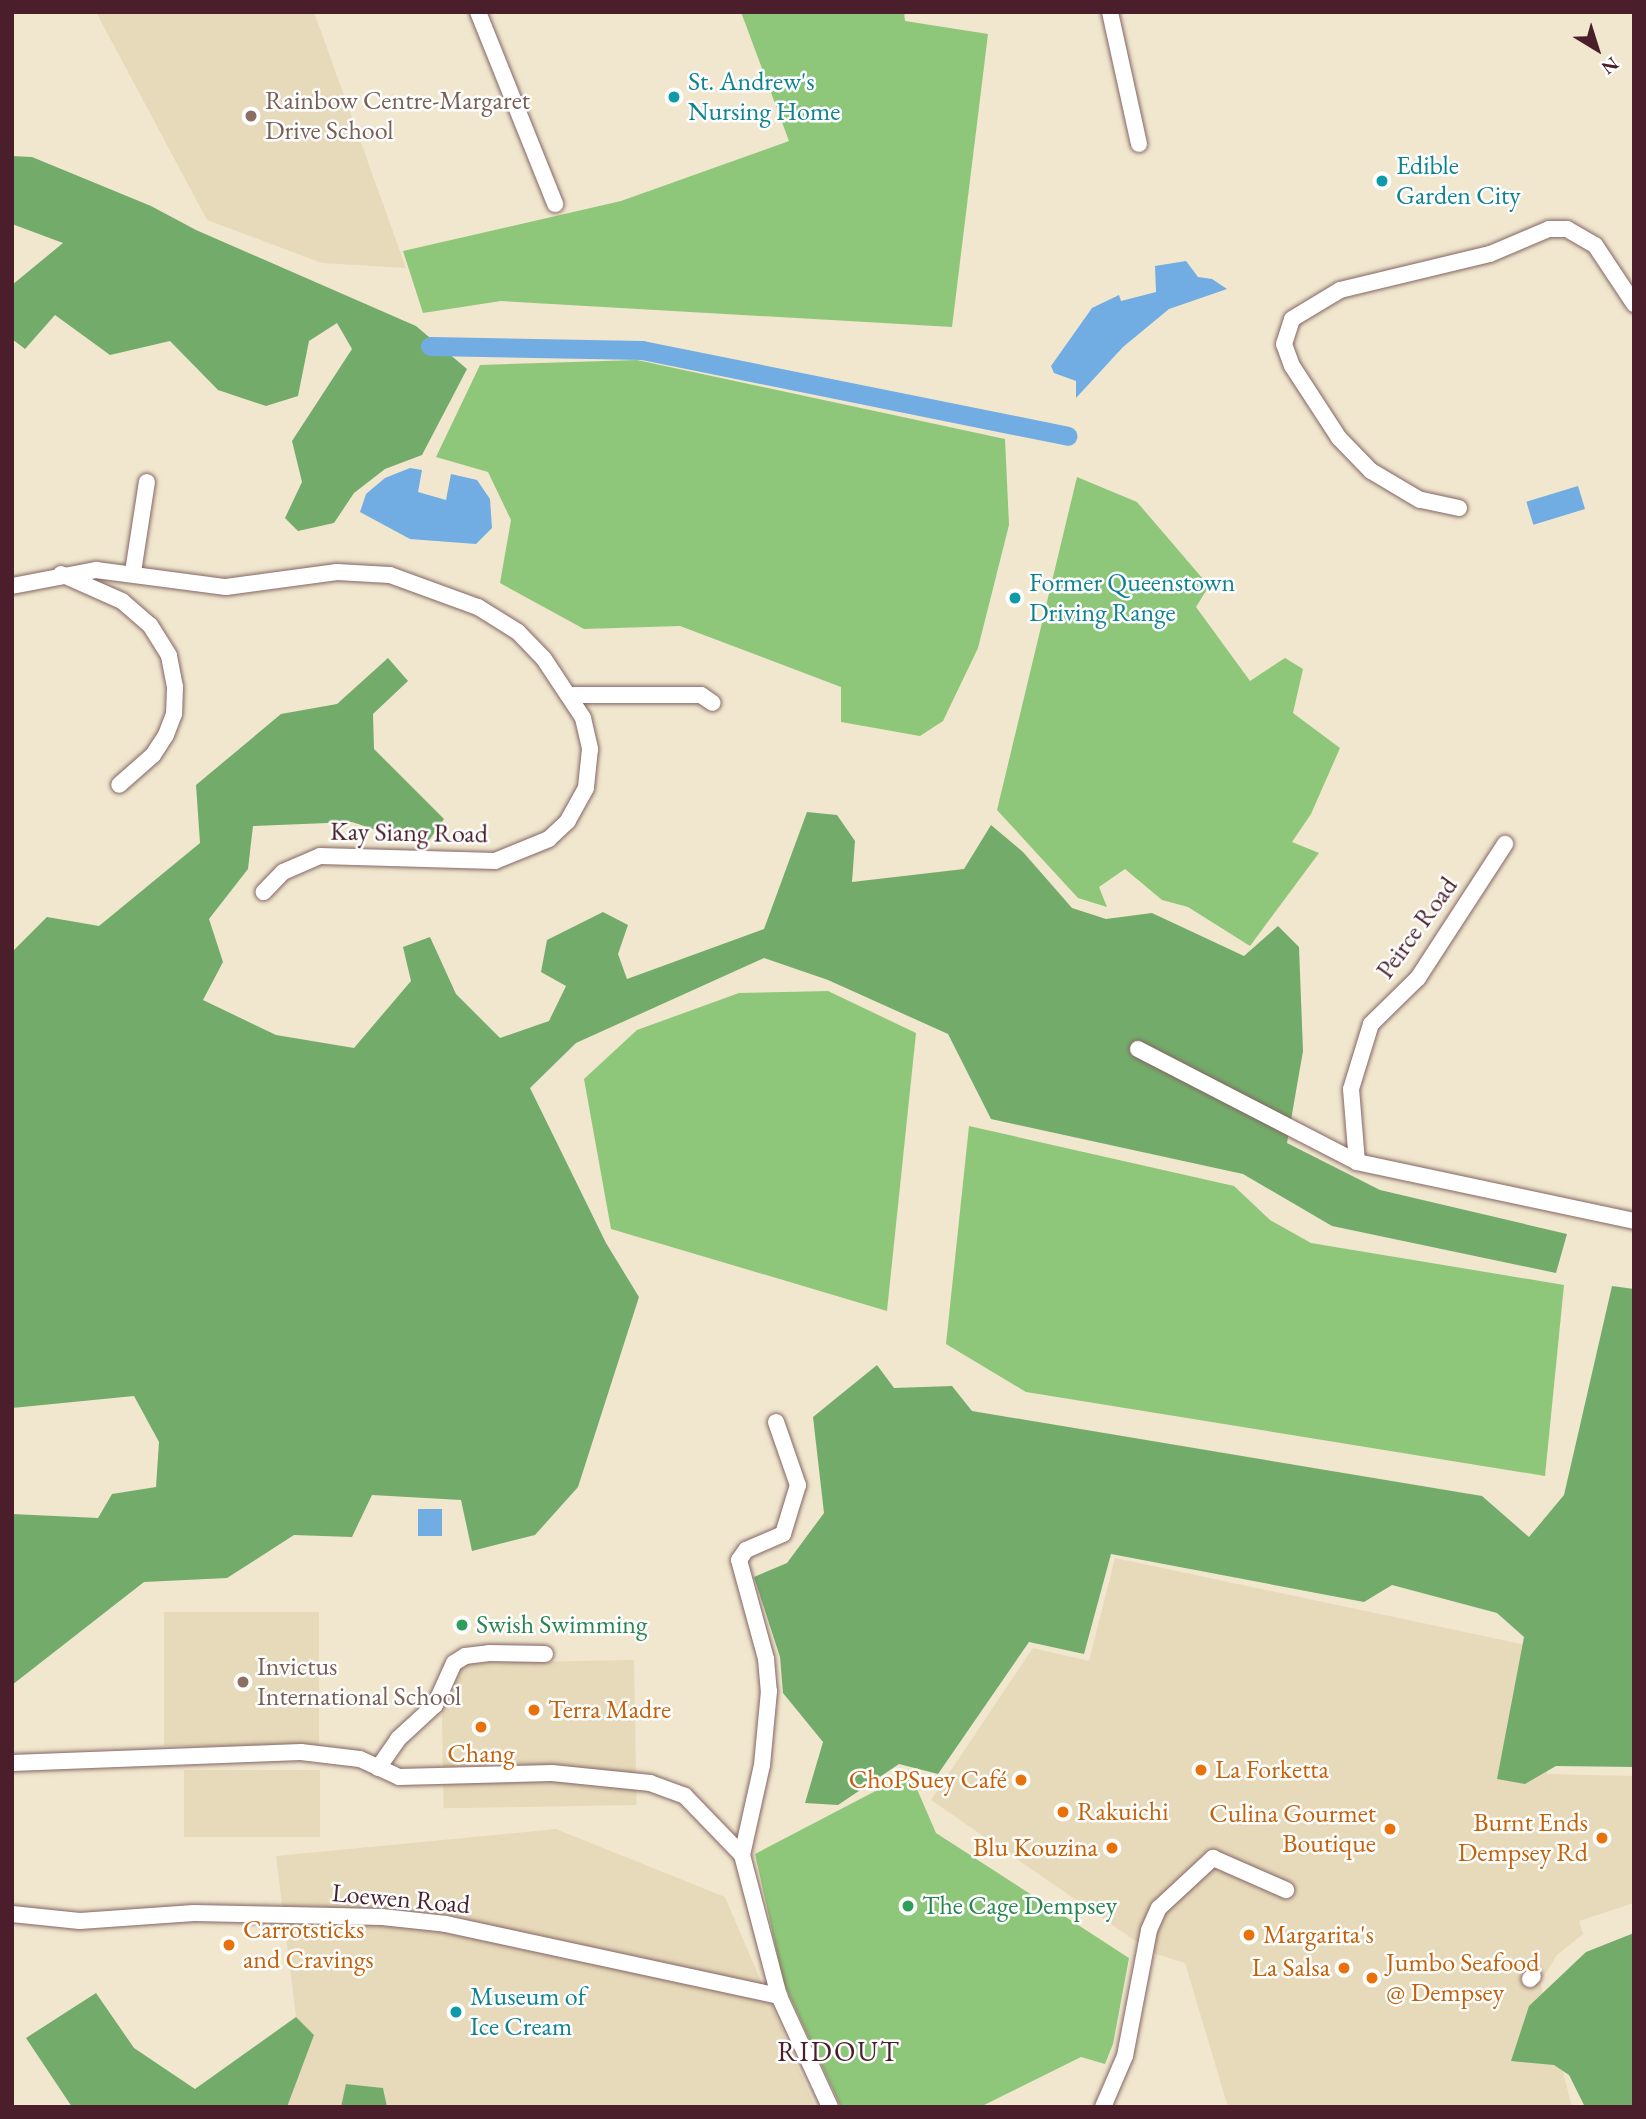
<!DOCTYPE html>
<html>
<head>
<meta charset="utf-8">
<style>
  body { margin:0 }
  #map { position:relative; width:1646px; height:2119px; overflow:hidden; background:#f0e7ce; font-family:"EB Garamond",serif }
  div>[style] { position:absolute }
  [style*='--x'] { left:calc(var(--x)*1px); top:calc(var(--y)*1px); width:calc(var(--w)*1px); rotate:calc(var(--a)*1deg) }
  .built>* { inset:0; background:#e7daba; transform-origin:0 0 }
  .green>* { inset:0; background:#8fc77a }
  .forest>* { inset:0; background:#73ac6a }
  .water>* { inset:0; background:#71ace2; transform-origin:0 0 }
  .canal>* { height:19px; margin:-9.5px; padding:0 9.5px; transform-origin:9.5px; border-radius:9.5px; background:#71ace2 }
  .roads { filter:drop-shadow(0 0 2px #846564) drop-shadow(0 0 2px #846564) }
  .minor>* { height:16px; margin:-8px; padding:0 8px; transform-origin:8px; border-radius:8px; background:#fff }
  .dots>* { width:19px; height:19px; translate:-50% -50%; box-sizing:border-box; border:4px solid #fff; border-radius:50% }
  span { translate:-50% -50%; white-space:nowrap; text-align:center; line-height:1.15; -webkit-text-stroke:5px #fff; paint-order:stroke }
  .culture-label { font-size:26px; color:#0d838f }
  .left { translate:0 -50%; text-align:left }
  .education-label { font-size:26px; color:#785e54 }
  .street-label { font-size:26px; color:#4a1f2b }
  .leisure-label { font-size:26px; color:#27864d }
  .food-label { font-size:26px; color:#c56008 }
  .right { translate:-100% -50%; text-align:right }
  .neighbourhood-label { font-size:28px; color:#4a1f2b; letter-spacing:2px }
  .frame { position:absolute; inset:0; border:14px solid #4a1f2b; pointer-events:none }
  .north { position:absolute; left:1562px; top:14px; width:70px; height:70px; -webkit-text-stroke:5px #fff; paint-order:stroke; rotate:142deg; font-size:19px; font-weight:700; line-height:28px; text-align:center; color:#4a1f2b }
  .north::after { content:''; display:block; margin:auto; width:24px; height:32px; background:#4a1f2b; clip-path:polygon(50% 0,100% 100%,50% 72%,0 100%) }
</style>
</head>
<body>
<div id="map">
  <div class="built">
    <i style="clip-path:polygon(96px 12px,314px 12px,406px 268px,322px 263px,207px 220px)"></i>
    <i style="clip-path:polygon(1115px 1558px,1549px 1650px,1547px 1774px,1634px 1776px,1634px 1903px,1579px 1921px,1583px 1934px,1557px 1955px,1540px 1982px,1572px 2107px,1228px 2107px,1185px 1963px,1153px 1953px,931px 1800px,1033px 1648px,1089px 1661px)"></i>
    <i style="left:319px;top:1612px;width:134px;height:155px;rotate:90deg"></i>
    <i style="left:634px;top:1660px;width:145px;height:193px;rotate:89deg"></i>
    <i style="left:184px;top:1770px;width:136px;height:67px"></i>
    <i style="clip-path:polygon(556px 1829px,725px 1897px,815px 2107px,387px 2107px,383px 2088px,347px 2084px,341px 2107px,287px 2107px,314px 2035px,296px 2017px,276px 1856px)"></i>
  </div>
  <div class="green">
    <i style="clip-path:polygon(741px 12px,904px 12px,905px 21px,988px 34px,952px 327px,501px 301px,423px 313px,403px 251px,621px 201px,789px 141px)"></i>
    <i style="clip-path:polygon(637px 360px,1005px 439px,1009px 525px,978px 648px,943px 721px,920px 736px,841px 722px,841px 687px,680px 626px,584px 629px,500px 583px,511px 520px,488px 472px,436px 457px,480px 365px)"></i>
    <i style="clip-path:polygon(1077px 477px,1137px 502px,1209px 586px,1196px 607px,1250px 681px,1285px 658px,1303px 669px,1293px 713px,1340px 748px,1311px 814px,1292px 842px,1319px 853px,1250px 946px,1188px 907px,1162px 900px,1125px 869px,1099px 887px,1107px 907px,1078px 898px,997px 810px)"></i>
    <i style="clip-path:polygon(828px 991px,916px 1033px,887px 1311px,611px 1229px,584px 1079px,637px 1030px,739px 993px)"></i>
    <i style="clip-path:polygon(969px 1126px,1234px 1186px,1270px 1220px,1311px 1243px,1564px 1285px,1545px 1476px,1026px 1392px,946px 1344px)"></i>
    <i style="clip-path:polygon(910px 1773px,936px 1833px,1129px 1958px,1113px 2044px,1105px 2064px,1081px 2057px,980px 2107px,841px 2107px,784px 1984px,755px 1854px)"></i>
  </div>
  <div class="forest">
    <i style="clip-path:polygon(12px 156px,32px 157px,151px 206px,196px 230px,416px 326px,467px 369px,422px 455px,385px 469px,354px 493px,334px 523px,298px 531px,285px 518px,302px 482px,292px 441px,352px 349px,337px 323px,309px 341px,298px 396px,266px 406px,218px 390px,170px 341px,110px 355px,55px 315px,25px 349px,12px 339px,12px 285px,63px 243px,12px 224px)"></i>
    <i style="clip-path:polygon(388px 658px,408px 681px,373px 714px,374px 749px,444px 819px,425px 846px,352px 822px,253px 826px,248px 869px,209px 919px,223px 962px,203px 1000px,276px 1035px,354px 1048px,411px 981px,403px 947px,430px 937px,456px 994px,500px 1038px,549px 1021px,566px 986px,541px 972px,547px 940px,603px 912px,628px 925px,618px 954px,627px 979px,764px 929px,807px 812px,837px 815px,855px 841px,852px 882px,964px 869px,991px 825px,1023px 852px,1072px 908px,1106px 919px,1152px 913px,1244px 956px,1278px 926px,1299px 947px,1303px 1051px,1287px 1143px,1380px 1190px,1567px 1234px,1556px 1273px,1332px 1226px,1243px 1174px,991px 1119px,948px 1034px,828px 980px,764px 958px,576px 1043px,530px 1088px,606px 1243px,639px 1297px,578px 1487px,535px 1535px,472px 1551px,461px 1500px,372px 1495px,352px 1537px,294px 1535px,227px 1578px,144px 1582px,12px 1685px,12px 1514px,98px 1518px,112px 1494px,156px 1487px,159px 1442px,134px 1396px,12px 1408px,12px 952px,47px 917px,99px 926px,200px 843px,196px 785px,281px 714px,337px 704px)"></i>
    <i style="clip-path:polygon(1612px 1286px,1634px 1289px,1634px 1767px,1556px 1766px,1525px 1784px,1497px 1779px,1524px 1637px,1497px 1613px,1392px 1585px,1364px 1602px,1111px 1554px,1084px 1654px,1029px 1642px,938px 1774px,899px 1764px,838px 1805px,805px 1803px,823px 1742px,783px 1693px,780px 1657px,754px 1577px,787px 1563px,824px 1513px,813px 1417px,877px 1365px,894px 1388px,952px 1386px,972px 1411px,1482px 1496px,1529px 1537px,1564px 1495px)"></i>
    <i style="clip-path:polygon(1634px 1933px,1634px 2107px,1585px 2107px,1569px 2075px,1554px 2065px,1511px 2061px,1529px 2006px,1586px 1952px)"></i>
    <i style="clip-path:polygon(96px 1993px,134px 2048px,195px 2089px,296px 2017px,314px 2035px,287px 2107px,72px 2107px,26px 2038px)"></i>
    <i style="clip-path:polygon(346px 2084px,383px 2088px,387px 2107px,341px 2107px)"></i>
  </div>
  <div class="water">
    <i style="clip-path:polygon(1186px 261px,1198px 277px,1212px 279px,1227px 289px,1169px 309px,1123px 347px,1076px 398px,1076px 381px,1054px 373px,1051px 366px,1092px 308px,1119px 295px,1121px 301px,1156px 292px,1155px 266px)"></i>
    <i style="clip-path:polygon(410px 468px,422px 470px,418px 492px,446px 500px,451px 474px,477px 480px,490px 499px,492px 528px,476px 544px,410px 539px,360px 512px,366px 494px,385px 478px)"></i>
    <i style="left:1578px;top:486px;width:24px;height:54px;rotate:73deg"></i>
    <i style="left:418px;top:1509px;width:24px;height:27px"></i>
  </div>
  <div class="canal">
    <i style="--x:430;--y:346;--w:212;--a:1.1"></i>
    <i style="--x:642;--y:350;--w:434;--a:11.4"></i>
  </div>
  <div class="roads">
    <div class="minor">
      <i style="--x:478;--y:12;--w:207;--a:68.1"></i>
      <i style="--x:1110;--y:12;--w:135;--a:77.6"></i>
      <i style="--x:1459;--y:508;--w:40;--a:-168"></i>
      <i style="--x:1420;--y:500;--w:57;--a:-149.4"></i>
      <i style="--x:1371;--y:471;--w:46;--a:-134.1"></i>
      <i style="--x:1339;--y:438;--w:86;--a:-123.1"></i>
      <i style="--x:1292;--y:366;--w:23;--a:-110"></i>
      <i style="--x:1284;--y:344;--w:26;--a:-72"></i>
      <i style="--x:1292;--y:319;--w:56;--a:-31.1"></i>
      <i style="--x:1340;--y:290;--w:154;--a:-13.5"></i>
      <i style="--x:1490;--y:254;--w:64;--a:-23"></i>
      <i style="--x:1549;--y:229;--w:18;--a:0"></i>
      <i style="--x:1567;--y:229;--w:32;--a:30"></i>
      <i style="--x:1595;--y:245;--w:71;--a:56.5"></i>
      <i style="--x:133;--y:572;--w:91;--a:-81.2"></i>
      <i style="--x:61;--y:574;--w:67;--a:23.9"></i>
      <i style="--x:122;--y:601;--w:37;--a:41"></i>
      <i style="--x:150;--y:625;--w:36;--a:58"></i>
      <i style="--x:169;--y:656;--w:32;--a:79"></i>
      <i style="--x:175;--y:687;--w:27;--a:92"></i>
      <i style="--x:174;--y:714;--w:22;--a:111"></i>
      <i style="--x:166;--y:735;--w:24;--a:123"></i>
      <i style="--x:153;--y:755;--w:45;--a:138.6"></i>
      <i style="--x:12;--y:586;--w:86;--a:-10.8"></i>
      <i style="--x:96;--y:570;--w:131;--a:7.5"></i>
      <i style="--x:226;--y:587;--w:112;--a:-7.7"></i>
      <i style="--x:337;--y:572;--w:53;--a:3.2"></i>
      <i style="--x:390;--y:575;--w:94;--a:20"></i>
      <i style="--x:478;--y:607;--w:47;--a:32"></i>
      <i style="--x:518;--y:632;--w:37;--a:46"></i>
      <i style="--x:544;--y:659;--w:71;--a:56.5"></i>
      <i style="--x:583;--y:718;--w:32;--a:77"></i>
      <i style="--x:590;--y:749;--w:39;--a:96"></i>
      <i style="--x:586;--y:788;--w:38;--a:119"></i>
      <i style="--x:568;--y:821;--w:26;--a:137"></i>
      <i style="--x:549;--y:839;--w:58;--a:157.8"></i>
      <i style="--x:495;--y:861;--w:175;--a:-178.4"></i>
      <i style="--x:320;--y:856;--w:40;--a:156.6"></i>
      <i style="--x:283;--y:872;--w:28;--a:134"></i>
      <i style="--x:569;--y:695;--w:132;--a:0"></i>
      <i style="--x:701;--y:695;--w:14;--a:34"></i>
      <i style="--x:1138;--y:1049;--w:246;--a:27.3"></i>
      <i style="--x:1357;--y:1162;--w:283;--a:12"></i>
      <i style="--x:1357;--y:1162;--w:73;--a:-94.7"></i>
      <i style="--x:1351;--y:1089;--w:68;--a:-72.9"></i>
      <i style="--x:1371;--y:1024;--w:66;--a:-44.4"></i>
      <i style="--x:1418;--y:978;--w:160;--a:-57"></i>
      <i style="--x:776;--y:1422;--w:67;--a:70.8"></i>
      <i style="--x:798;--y:1485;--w:51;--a:107"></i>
      <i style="--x:783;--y:1534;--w:40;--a:156.6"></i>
      <i style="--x:746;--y:1550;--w:12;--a:125"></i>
      <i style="--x:739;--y:1560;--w:103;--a:74.7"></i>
      <i style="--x:766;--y:1659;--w:32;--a:85"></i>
      <i style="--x:769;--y:1691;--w:74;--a:95.4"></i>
      <i style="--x:762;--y:1765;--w:92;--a:102.5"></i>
      <i style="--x:742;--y:1855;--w:146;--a:75.3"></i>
      <i style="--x:779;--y:1996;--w:122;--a:65.3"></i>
      <i style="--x:12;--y:1763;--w:289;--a:-2.2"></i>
      <i style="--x:301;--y:1752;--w:59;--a:6.8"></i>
      <i style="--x:360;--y:1759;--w:43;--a:24.8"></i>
      <i style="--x:399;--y:1777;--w:153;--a:-1.5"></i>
      <i style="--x:552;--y:1773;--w:99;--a:5.8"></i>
      <i style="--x:650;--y:1783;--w:37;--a:20"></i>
      <i style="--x:685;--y:1796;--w:82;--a:46"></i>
      <i style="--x:378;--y:1768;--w:35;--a:-55"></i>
      <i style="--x:398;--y:1739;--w:50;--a:-42.6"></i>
      <i style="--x:435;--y:1705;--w:46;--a:-65.7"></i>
      <i style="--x:454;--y:1663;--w:13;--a:-32"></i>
      <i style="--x:465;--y:1656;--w:24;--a:-7"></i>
      <i style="--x:489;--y:1653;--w:56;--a:1"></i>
      <i style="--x:12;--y:1914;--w:68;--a:5.9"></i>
      <i style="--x:80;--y:1921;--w:114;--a:-4"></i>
      <i style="--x:194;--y:1913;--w:188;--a:1.2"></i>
      <i style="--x:382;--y:1917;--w:64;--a:6.2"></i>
      <i style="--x:446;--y:1924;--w:341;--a:12.2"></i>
      <i style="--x:1530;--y:1979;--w:4;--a:-45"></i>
      <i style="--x:1103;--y:2107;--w:56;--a:-66.7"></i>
      <i style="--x:1125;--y:2056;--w:128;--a:-79.2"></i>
      <i style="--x:1149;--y:1930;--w:24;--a:-66"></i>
      <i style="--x:1159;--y:1908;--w:74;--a:-42.8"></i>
      <i style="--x:1213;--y:1858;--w:80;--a:23.7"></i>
    </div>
  </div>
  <div class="dots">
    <i style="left:674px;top:97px;background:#0f9aa8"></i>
    <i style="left:251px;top:116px;background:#8d6e63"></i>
    <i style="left:1382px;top:181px;background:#0f9aa8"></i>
    <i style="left:1015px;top:598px;background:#0f9aa8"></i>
    <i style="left:462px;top:1625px;background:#2e9e5b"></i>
    <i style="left:243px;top:1682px;background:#8d6e63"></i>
    <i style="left:534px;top:1710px;background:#e8710a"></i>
    <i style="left:481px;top:1727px;background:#e8710a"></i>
    <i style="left:1201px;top:1770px;background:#e8710a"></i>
    <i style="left:1021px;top:1780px;background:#e8710a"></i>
    <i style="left:1063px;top:1812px;background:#e8710a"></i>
    <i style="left:1390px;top:1829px;background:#e8710a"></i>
    <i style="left:1602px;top:1838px;background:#e8710a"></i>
    <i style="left:1112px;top:1848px;background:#e8710a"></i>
    <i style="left:908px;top:1906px;background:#2e9e5b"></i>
    <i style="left:1249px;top:1935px;background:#e8710a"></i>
    <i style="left:229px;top:1945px;background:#e8710a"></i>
    <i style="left:1344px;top:1968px;background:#e8710a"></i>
    <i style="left:1372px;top:1978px;background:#e8710a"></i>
    <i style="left:456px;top:2012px;background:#0f9aa8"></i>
  </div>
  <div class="culture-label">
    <span class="left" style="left:688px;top:97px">St. Andrew's<br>Nursing Home</span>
    <span class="left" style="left:1396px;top:181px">Edible<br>Garden City</span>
    <span class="left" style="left:1029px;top:598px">Former Queenstown<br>Driving Range</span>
    <span class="left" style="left:470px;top:2012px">Museum of<br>Ice Cream</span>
  </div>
  <div class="education-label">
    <span class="left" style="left:265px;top:116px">Rainbow Centre-Margaret<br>Drive School</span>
    <span class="left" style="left:257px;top:1682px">Invictus<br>International School</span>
  </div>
  <div class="street-label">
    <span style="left:409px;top:833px;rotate:1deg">Kay Siang Road</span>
    <span style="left:1417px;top:928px;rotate:-54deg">Peirce Road</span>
    <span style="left:401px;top:1899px;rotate:5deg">Loewen Road</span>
  </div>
  <div class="leisure-label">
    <span class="left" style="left:476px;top:1625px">Swish Swimming</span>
    <span class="left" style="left:922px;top:1906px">The Cage Dempsey</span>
  </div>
  <div class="food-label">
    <span class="left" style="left:548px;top:1710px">Terra Madre</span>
    <span style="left:481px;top:1754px">Chang</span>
    <span class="left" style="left:1215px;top:1770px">La Forketta</span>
    <span class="right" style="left:1007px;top:1780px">ChoPSuey Café</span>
    <span class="left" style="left:1077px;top:1812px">Rakuichi</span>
    <span class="right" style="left:1376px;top:1829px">Culina Gourmet<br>Boutique</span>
    <span class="right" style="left:1588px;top:1838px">Burnt Ends<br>Dempsey Rd</span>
    <span class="right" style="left:1098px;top:1848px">Blu Kouzina</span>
    <span class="left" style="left:243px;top:1945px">Carrotsticks<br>and Cravings</span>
    <span class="left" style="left:1263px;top:1935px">Margarita's</span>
    <span class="left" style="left:1386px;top:1978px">Jumbo Seafood<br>@ Dempsey</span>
    <span class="right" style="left:1330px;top:1968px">La Salsa</span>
  </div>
  <div class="neighbourhood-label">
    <span style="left:839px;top:2051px">RIDOUT</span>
  </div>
  <div class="frame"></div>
  <div class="north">N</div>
</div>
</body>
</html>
